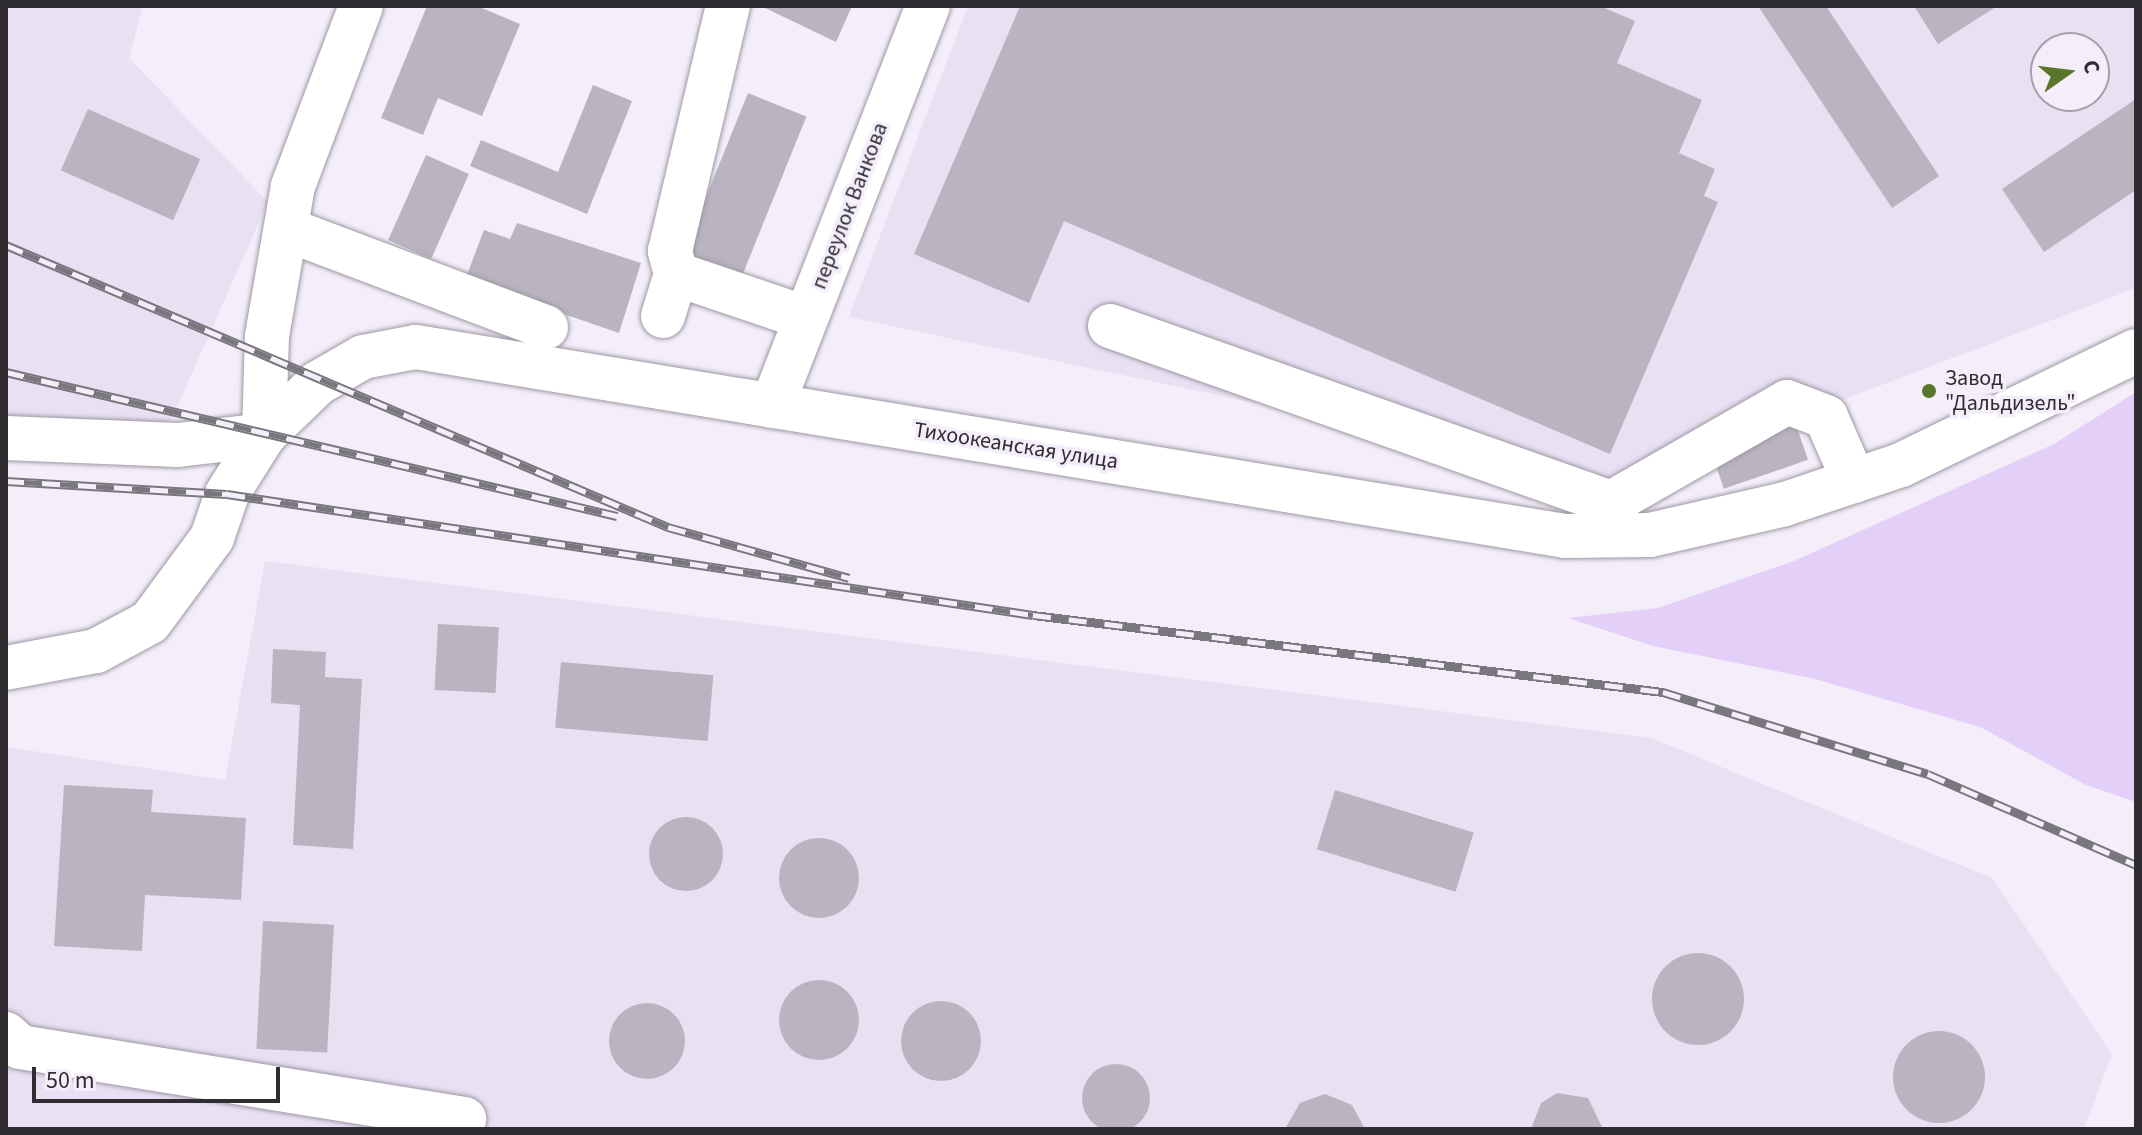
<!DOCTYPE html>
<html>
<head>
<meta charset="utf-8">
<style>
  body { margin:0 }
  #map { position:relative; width:2142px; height:1135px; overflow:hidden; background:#f4eefb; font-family:"Source Sans 3",sans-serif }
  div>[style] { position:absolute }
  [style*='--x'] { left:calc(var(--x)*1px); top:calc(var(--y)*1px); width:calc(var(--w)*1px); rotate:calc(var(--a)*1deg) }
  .built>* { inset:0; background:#e9e0f3 }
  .green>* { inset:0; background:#e3cff8 }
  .building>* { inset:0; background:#b9b4c0; transform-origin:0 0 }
  .round { border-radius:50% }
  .roads { filter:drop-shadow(0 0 2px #9d98a3) drop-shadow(0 0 2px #9d98a3) }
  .minor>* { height:44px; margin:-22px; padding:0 22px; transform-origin:22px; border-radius:22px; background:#fff }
  .major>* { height:44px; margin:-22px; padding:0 22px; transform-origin:22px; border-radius:22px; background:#fff }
  .rail>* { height:9px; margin-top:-4.5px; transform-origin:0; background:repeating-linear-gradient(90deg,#f4eefb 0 18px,#79767d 0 36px); box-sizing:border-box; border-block:2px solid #79767d }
  .dots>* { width:22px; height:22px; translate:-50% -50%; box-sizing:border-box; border:4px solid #f4eefb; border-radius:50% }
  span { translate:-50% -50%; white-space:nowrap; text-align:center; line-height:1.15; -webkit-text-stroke:7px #f4eefb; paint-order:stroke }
  .street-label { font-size:22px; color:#2f2d31 }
  .poi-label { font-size:22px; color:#2f2d31 }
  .left { translate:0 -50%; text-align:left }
  .frame { position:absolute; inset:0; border:8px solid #2f2d31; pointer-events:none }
  .north { position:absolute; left:2030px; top:32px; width:80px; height:80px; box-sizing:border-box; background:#f4eefb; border:2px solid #a5a1aa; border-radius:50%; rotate:76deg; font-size:22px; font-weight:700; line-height:32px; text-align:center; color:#2f2d31 }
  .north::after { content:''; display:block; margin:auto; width:28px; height:36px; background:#5a762b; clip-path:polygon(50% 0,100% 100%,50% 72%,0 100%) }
  .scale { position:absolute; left:32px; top:1067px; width:248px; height:36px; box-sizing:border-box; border:4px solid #2f2d31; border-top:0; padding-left:10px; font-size:24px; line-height:28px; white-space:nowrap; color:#2f2d31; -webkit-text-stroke:6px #f4eefb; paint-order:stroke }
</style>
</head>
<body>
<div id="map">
  <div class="built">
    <i style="clip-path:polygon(6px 6px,143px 6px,129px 58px,268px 202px,169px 425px,6px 418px)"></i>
    <i style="clip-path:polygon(evenodd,968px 6px,2136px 6px,2136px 288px,1627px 482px,849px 317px,968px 6px,2046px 48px,2094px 48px,2094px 96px,2046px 96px,2046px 48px)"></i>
    <i style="clip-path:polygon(265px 561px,1651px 738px,1992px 878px,2112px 1054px,2084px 1129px,6px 1129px,6px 747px,225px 780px)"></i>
  </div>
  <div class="green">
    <i style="clip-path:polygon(2136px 392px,2136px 802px,2086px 785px,1980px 727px,1815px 679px,1653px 646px,1568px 618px,1658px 608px,1794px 561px,2054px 444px)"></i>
  </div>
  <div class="building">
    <i style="clip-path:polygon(427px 6px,477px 6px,520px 24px,482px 116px,438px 98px,423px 135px,381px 118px)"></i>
    <i style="clip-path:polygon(761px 6px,852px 6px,836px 42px)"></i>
    <i style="clip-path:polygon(1020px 6px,1600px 6px,1635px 21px,1617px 63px,1702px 100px,1679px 153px,1715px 169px,1704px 196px,1718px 202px,1610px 454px,1064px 221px,1029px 303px,914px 254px)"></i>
    <i style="clip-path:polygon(1758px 6px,1826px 6px,1939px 176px,1892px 208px)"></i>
    <i style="clip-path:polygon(1914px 6px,1997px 6px,1938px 44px)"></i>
    <i style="clip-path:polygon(593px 85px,632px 101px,587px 214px,470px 166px,481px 140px,558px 172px)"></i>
    <i style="left:748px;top:93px;width:63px;height:177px;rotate:22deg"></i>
    <i style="clip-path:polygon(2136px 99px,2136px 190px,2044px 252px,2002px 189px)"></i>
    <i style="left:88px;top:109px;width:123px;height:67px;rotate:24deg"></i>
    <i style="left:426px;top:155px;width:47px;height:93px;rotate:24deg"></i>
    <i style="clip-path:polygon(517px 223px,641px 263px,619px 333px,465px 280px,484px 230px,510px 239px)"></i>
    <i style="left:1795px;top:422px;width:40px;height:89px;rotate:71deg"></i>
    <i style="left:438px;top:624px;width:61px;height:66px;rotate:3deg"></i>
    <i style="clip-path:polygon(273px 649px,326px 652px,325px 677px,362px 679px,353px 849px,293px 845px,300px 705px,271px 703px)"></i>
    <i style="left:561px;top:662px;width:153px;height:66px;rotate:5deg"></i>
    <i style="clip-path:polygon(64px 785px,153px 790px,151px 812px,246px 818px,241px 900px,145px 895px,142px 951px,54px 946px)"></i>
    <i style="left:1335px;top:790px;width:145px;height:62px;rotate:17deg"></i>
    <i class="round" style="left:649px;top:817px;width:74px;height:74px"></i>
    <i class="round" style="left:779px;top:838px;width:80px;height:80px"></i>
    <i style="left:263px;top:921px;width:71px;height:128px;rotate:3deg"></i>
    <i class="round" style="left:1652px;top:953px;width:92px;height:92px"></i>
    <i class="round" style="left:779px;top:980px;width:80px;height:80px"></i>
    <i class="round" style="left:901px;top:1001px;width:80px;height:80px"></i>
    <i class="round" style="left:609px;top:1003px;width:76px;height:76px"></i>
    <i class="round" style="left:1893px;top:1031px;width:92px;height:92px"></i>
    <i class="round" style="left:1082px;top:1064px;width:68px;height:68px"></i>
    <i style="clip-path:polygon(1557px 1093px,1588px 1098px,1603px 1129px,1531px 1129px,1541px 1103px)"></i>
    <i style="clip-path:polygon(1325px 1094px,1352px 1105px,1365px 1129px,1285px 1129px,1300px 1103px)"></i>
  </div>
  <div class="roads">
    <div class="minor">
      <i style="--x:286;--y:229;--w:278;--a:20.7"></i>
      <i style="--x:676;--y:274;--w:24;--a:-105"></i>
      <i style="--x:670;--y:251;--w:252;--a:-76.7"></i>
      <i style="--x:663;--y:316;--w:44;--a:-72.8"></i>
      <i style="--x:676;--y:274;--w:137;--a:18.7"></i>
      <i style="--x:1110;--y:326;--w:531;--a:19.46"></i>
      <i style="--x:1611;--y:503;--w:203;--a:-29.8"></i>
      <i style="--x:1787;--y:402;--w:42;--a:21"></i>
      <i style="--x:1826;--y:417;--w:70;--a:66.4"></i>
      <i style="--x:772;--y:406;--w:429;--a:-68.7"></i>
      <i style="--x:6;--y:438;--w:172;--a:2.3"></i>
      <i style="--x:178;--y:445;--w:87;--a:-6.6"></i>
      <i style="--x:264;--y:435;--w:99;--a:-88.3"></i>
      <i style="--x:267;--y:336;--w:152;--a:-80.2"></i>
      <i style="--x:293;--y:186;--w:192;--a:-69.3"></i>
      <i style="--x:6;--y:1034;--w:19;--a:43"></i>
      <i style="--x:20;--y:1047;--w:450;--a:9.2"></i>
    </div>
    <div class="major">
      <i style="--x:6;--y:668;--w:92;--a:-10.7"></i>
      <i style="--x:96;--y:651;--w:61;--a:-28.2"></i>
      <i style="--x:150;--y:622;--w:104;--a:-53.6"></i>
      <i style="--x:212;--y:538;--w:46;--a:-71.2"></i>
      <i style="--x:227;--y:494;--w:70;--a:-57.9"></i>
      <i style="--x:264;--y:435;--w:75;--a:-43.9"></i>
      <i style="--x:318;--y:383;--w:52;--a:-30"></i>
      <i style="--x:363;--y:357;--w:54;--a:-10.7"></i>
      <i style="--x:416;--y:347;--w:1164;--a:9.34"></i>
      <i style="--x:1565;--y:536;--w:85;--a:-0.7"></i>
      <i style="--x:1650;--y:535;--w:139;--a:-12.9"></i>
      <i style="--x:1785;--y:504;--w:122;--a:-18.6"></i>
      <i style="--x:1901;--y:465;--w:261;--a:-25.9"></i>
    </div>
  </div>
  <div class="rail">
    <i style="--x:6;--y:245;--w:720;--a:23.07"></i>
    <i style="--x:668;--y:527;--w:188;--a:15.7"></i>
    <i style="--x:6;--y:372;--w:628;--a:13.26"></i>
    <i style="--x:6;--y:481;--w:221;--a:3.4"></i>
    <i style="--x:227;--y:494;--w:815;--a:8.54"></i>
    <i style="--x:1033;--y:615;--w:635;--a:6.97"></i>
    <i style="--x:1663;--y:692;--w:277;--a:17.2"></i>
    <i style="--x:1928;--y:774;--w:227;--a:23.6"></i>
  </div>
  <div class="dots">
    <i style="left:1929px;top:391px;background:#5a762b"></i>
  </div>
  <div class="street-label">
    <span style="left:850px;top:206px;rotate:-69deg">переулок Ванкова</span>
    <span style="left:1016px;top:446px;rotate:9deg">Тихоокеанская улица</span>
  </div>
  <div class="poi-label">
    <span class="left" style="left:1945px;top:391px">Завод<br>"Дальдизель"</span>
  </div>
  <div class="frame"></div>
  <div class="north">С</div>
  <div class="scale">50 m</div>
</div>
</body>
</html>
